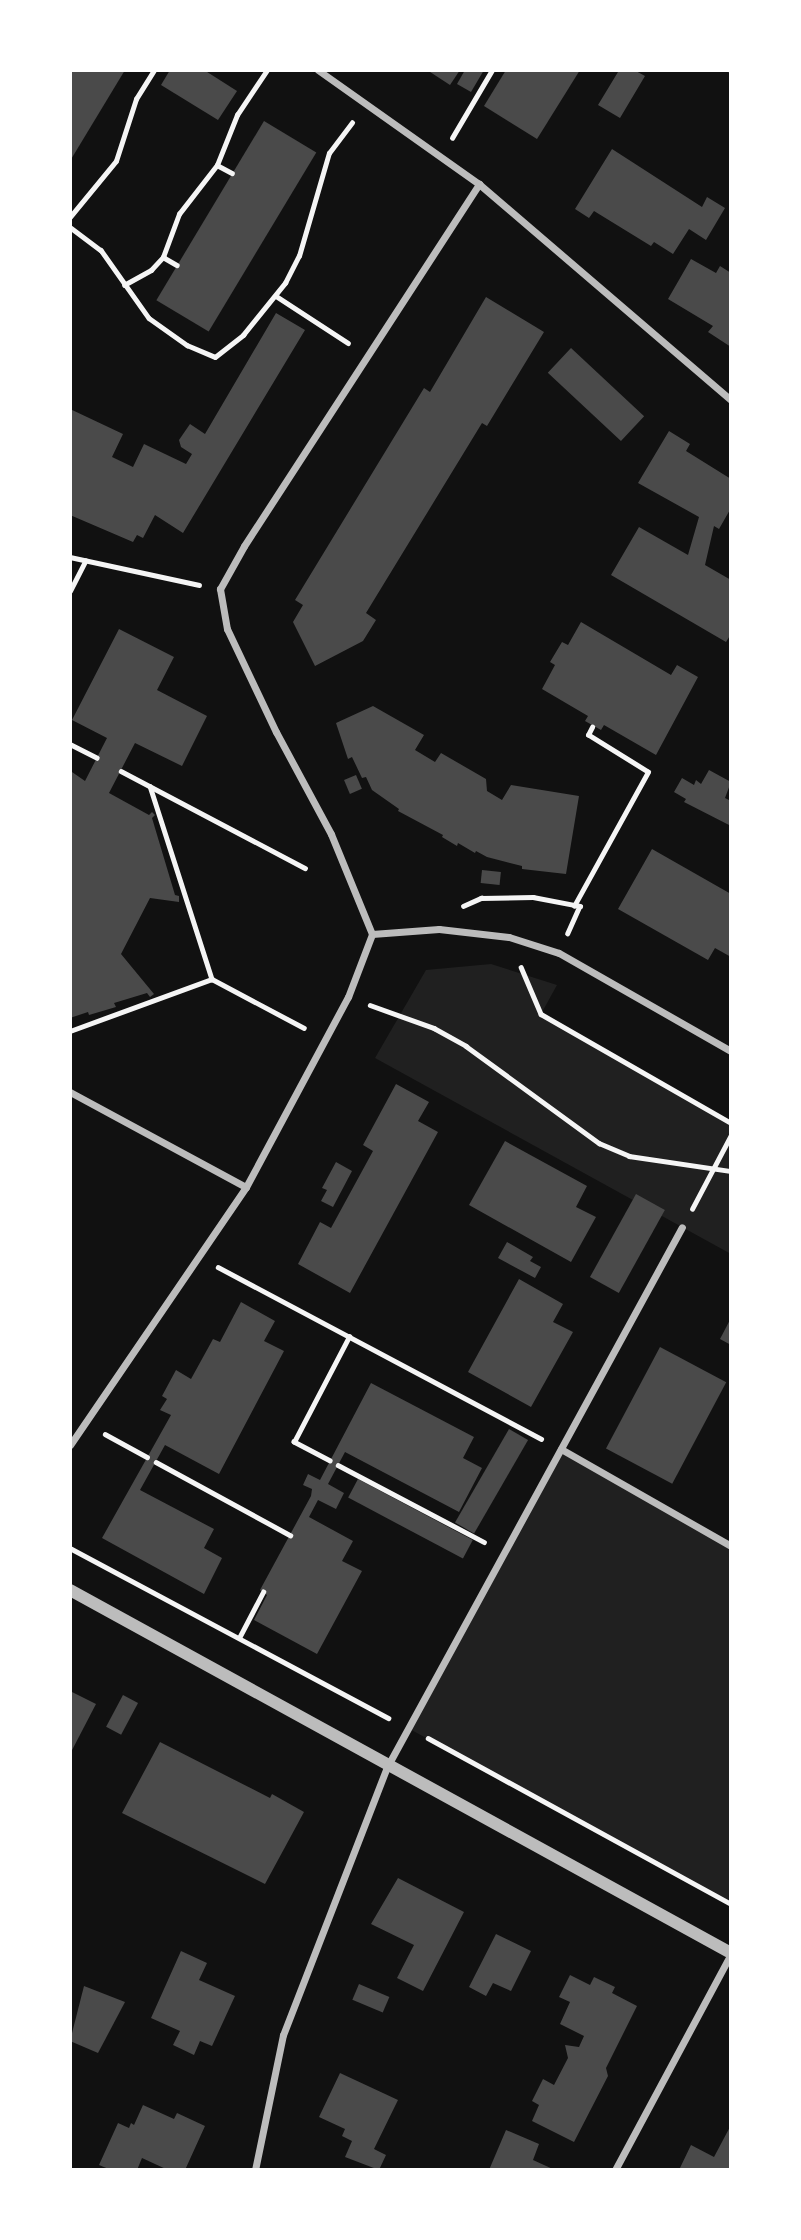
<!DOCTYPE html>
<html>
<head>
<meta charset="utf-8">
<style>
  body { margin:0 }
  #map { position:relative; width:801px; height:2240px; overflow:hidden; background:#111; font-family:"PT Sans Narrow",sans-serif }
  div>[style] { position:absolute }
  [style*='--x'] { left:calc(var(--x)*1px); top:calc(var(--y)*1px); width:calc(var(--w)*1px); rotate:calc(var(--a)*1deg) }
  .green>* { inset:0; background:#202020 }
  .building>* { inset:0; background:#4a4a4a; transform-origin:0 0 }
  .path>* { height:4.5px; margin:-2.25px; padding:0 2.25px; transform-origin:2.25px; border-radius:2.25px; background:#f5f5f5 }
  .service>* { height:5px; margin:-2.5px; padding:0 2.5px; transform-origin:2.5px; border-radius:2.5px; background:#bcbcbc }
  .minor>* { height:7px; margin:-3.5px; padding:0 3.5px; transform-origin:3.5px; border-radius:3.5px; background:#bcbcbc }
  .tertiary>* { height:12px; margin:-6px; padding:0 6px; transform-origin:6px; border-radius:6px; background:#bcbcbc }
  span { translate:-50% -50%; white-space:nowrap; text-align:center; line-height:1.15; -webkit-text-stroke:6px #fff; paint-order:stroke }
  .frame { position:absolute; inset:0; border:72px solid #fff; pointer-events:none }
</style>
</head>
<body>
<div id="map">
  <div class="green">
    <i style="clip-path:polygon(491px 964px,557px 985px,541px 1014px,731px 1123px,731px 1254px,375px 1058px,426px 970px)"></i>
    <i style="clip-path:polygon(561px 1449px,731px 1546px,731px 1904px,406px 1727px)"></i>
  </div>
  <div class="building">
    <i style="clip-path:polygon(70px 70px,125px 70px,70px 161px)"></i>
    <i style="clip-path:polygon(170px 70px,204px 70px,237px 91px,218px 120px,161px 85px)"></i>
    <i style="clip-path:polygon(427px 70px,460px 70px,450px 85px)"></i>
    <i style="clip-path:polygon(465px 70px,484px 70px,471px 92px,457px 84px)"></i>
    <i style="clip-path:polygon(506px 70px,580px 70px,537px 139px,484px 106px)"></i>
    <i style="clip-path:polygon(614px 70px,634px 70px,645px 76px,620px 118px,598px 105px,618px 72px)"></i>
    <i style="left:264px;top:121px;width:61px;height:209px;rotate:31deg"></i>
    <i style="clip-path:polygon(612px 149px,702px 207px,707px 197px,725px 208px,706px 240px,689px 229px,673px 254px,654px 242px,651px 246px,594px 211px,589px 218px,575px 209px)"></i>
    <i style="clip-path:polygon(691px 259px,716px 273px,720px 266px,731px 273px,731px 347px,708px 332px,713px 326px,668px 299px)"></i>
    <i style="clip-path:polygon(486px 297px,544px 332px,487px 426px,482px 423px,366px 613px,376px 620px,363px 641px,315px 666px,293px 622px,303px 605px,295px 600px,424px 388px,430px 392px)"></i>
    <i style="clip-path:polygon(276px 313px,305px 330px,183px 533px,155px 515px,143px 538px,137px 535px,133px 542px,70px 515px,70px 409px,123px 434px,112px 457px,133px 467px,144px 444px,186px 464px,192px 454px,181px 447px,179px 440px,190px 424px,205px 434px)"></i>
    <i style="left:571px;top:348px;width:100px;height:34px;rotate:43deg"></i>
    <i style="clip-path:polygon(669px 431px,690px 444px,686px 451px,731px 479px,731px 508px,719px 529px,714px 526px,705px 565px,731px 580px,731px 634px,726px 642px,611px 575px,639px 527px,688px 555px,699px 517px,638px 483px)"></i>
    <i style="clip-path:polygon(581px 622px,671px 675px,677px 665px,698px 677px,656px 755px,604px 725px,601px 730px,585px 721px,588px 716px,542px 689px,555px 665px,550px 662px,562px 642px,568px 645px)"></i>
    <i style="clip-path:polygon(119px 629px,174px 657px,157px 690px,207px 716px,182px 766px,135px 743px,109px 793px,149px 815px,152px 812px,155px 815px,152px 818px,175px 895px,179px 896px,179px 902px,150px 898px,121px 954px,154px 994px,150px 997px,147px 993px,114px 1003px,116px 1007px,89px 1015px,88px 1012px,70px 1018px,70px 785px,72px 772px,85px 781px,107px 738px,72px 720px)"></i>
    <i style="clip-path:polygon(373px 706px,424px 735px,415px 750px,435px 762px,441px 753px,486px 779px,487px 791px,502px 800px,511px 785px,579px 796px,566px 874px,522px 869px,522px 866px,487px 857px,476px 851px,475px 853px,458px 843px,457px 846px,442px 837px,443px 835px,398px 811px,399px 809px,372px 790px,366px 777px,362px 778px,352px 757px,348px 759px,336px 723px)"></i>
    <i style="clip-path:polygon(709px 770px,731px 782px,725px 798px,731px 801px,731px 826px,684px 802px,686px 799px,674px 792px,682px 778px,694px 785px,696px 780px,701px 784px)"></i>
    <i style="left:356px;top:775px;width:15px;height:13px;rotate:67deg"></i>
    <i style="clip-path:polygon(652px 849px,731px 894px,731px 957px,715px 948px,708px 960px,618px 909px)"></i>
    <i style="left:482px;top:870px;width:19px;height:13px;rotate:6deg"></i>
    <i style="clip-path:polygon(396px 1084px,429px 1102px,418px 1121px,438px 1132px,350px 1293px,298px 1264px,320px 1222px,331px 1228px,373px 1151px,363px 1145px)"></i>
    <i style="clip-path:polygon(505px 1141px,587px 1186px,576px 1207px,596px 1217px,571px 1262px,469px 1205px)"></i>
    <i style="clip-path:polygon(336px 1162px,352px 1171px,333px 1207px,321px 1201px,327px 1190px,322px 1188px)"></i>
    <i style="left:636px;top:1194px;width:33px;height:95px;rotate:29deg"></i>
    <i style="clip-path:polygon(507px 1242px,533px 1257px,530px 1261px,541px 1267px,535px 1278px,498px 1258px)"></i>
    <i style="clip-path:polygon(519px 1279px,563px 1304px,553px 1322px,573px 1332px,531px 1407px,468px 1372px)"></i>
    <i style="clip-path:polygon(241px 1302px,275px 1321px,264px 1341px,284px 1351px,219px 1474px,165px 1445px,140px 1490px,214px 1529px,204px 1548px,222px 1558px,204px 1594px,102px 1538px,171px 1415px,160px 1410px,167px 1399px,162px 1396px,176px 1370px,191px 1379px,213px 1339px,220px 1342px)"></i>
    <i style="clip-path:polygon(731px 1318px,731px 1345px,720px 1339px)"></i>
    <i style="left:660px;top:1347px;width:75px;height:115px;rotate:28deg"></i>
    <i style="clip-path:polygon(371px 1383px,474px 1437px,463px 1458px,482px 1468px,459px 1512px,345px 1452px,328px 1484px,344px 1493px,336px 1509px,318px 1500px,309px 1517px,353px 1541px,342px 1561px,362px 1571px,317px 1654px,254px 1620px,267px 1595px,260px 1590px,311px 1496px,312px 1489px,303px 1485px,308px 1474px,320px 1480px)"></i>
    <i style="left:509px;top:1429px;width:22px;height:108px;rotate:30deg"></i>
    <i style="left:358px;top:1479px;width:130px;height:21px;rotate:28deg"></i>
    <i style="clip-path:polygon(70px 1691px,96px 1704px,70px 1754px)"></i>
    <i style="left:123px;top:1695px;width:17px;height:36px;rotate:28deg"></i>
    <i style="clip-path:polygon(160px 1742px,270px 1798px,272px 1794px,304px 1812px,265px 1884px,122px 1813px)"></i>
    <i style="clip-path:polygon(398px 1878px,464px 1912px,423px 1991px,397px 1978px,414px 1945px,371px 1924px)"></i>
    <i style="clip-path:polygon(496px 1934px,531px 1951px,511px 1991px,493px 1983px,486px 1996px,469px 1987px)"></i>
    <i style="clip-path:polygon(181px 1951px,207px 1963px,199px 1980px,235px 1996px,212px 2046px,200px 2041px,194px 2055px,173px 2045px,180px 2031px,151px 2018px)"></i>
    <i style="clip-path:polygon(570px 1975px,590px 1985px,594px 1977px,615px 1987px,612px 1993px,637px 2006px,606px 2068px,608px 2076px,574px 2142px,532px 2121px,539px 2105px,532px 2101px,543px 2079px,554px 2085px,568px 2058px,565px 2045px,579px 2047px,584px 2036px,560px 2024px,570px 2002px,559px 1997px)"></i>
    <i style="left:359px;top:1984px;width:33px;height:17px;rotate:23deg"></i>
    <i style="clip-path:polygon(84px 1986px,125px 2002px,98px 2053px,70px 2041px)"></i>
    <i style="clip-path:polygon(340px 2073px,398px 2100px,374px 2149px,386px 2155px,379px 2170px,345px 2157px,352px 2141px,342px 2136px,345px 2129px,319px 2117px)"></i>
    <i style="clip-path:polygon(143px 2105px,174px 2119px,177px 2113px,205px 2126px,185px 2170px,168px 2170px,142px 2158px,137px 2170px,111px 2170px,99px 2165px,118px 2123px,129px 2128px,131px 2123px,134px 2125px)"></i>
    <i style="clip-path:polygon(731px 2125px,731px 2170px,679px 2170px,691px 2145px,714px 2157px)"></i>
    <i style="clip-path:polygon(506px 2130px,539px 2144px,533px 2160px,555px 2170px,489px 2170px)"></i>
  </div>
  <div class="path">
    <i style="--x:452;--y:138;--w:79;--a:-59.5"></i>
    <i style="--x:217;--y:165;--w:17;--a:28"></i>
    <i style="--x:70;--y:217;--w:72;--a:-50.6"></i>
    <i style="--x:116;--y:161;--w:65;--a:-72.1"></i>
    <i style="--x:136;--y:99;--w:34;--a:-58"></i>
    <i style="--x:70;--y:227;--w:39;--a:37"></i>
    <i style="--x:101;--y:250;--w:83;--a:54.8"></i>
    <i style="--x:149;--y:318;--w:47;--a:35.4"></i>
    <i style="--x:187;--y:345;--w:30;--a:23"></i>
    <i style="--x:215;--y:357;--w:36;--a:-38"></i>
    <i style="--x:243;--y:335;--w:67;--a:-51.1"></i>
    <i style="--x:285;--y:283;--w:30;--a:-63"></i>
    <i style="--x:299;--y:256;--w:107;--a:-73.8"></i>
    <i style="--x:329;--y:153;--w:38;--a:-53"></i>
    <i style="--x:163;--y:257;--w:16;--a:30"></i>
    <i style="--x:124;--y:285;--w:31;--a:-29"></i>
    <i style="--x:151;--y:270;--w:18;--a:-47"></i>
    <i style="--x:163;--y:257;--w:46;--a:-69.6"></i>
    <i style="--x:179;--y:214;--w:62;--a:-52.2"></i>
    <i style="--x:217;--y:165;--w:54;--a:-68.2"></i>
    <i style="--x:237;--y:115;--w:54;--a:-56.3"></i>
    <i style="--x:276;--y:296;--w:86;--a:33.1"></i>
    <i style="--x:70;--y:557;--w:132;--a:12.2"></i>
    <i style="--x:70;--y:591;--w:34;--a:-63"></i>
    <i style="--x:70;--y:744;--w:30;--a:27"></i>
    <i style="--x:121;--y:771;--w:208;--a:27.8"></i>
    <i style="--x:150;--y:786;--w:203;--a:72.2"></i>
    <i style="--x:212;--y:979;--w:104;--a:28"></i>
    <i style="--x:463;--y:906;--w:20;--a:-24"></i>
    <i style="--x:481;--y:898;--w:52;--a:-1.1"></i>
    <i style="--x:533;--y:897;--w:48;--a:10.8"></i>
    <i style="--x:580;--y:906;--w:30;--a:114"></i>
    <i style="--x:574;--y:906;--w:153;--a:-61.1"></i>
    <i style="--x:648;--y:772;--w:70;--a:-148.3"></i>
    <i style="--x:588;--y:735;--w:9;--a:-63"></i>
    <i style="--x:521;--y:967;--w:51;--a:66.9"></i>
    <i style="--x:541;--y:1014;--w:219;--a:29.8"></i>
    <i style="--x:370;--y:1005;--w:68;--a:19.8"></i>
    <i style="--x:434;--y:1028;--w:37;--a:29"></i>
    <i style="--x:466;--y:1046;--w:165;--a:36.1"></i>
    <i style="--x:599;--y:1143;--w:33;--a:23"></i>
    <i style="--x:629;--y:1156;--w:103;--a:8.4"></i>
    <i style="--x:70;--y:1031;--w:151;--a:-20.1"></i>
    <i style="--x:692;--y:1209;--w:84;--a:-62.2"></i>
    <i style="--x:218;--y:1267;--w:366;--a:28"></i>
    <i style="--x:105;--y:1434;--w:48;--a:28.7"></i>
    <i style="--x:330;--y:1461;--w:41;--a:-152.2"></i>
    <i style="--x:294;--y:1442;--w:119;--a:-62.4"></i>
    <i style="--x:156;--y:1462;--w:153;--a:28.6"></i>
    <i style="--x:338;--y:1465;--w:165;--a:27.8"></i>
    <i style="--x:70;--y:1548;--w:361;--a:28.1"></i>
    <i style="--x:239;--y:1638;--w:52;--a:-62.4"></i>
    <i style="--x:428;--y:1738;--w:345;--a:28.7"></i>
  </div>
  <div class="service">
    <i style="--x:730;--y:70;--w:1;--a:45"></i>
  </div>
  <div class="minor">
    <i style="--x:318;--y:70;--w:197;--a:35.3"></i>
    <i style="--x:479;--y:184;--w:332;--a:40.6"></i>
    <i style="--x:372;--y:934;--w:67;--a:-4.3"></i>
    <i style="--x:439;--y:929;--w:70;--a:6.5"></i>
    <i style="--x:509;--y:937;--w:52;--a:17.7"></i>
    <i style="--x:559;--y:953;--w:198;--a:29.7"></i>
    <i style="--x:70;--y:1092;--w:200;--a:28.4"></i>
    <i style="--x:70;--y:1445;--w:312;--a:-55.7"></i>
    <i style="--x:246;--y:1187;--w:216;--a:-61.8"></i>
    <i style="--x:348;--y:997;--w:67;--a:-69.1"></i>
    <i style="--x:372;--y:934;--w:108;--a:-112.3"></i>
    <i style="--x:331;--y:834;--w:116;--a:-118.3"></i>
    <i style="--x:276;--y:732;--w:114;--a:-115.4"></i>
    <i style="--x:227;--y:629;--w:41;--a:-99.9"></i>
    <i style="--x:220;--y:589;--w:49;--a:-60.8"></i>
    <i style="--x:244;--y:546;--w:432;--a:-57"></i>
    <i style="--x:561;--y:1449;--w:196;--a:29.7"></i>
    <i style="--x:255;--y:2170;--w:138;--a:-78.3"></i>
    <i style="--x:283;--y:2035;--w:287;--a:-68.8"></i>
    <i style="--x:387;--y:1767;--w:615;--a:-61.35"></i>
    <i style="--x:615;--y:2170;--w:245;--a:-61.8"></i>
  </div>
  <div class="tertiary">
    <i style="--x:70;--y:1590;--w:754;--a:28.77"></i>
  </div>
  <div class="frame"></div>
</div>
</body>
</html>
